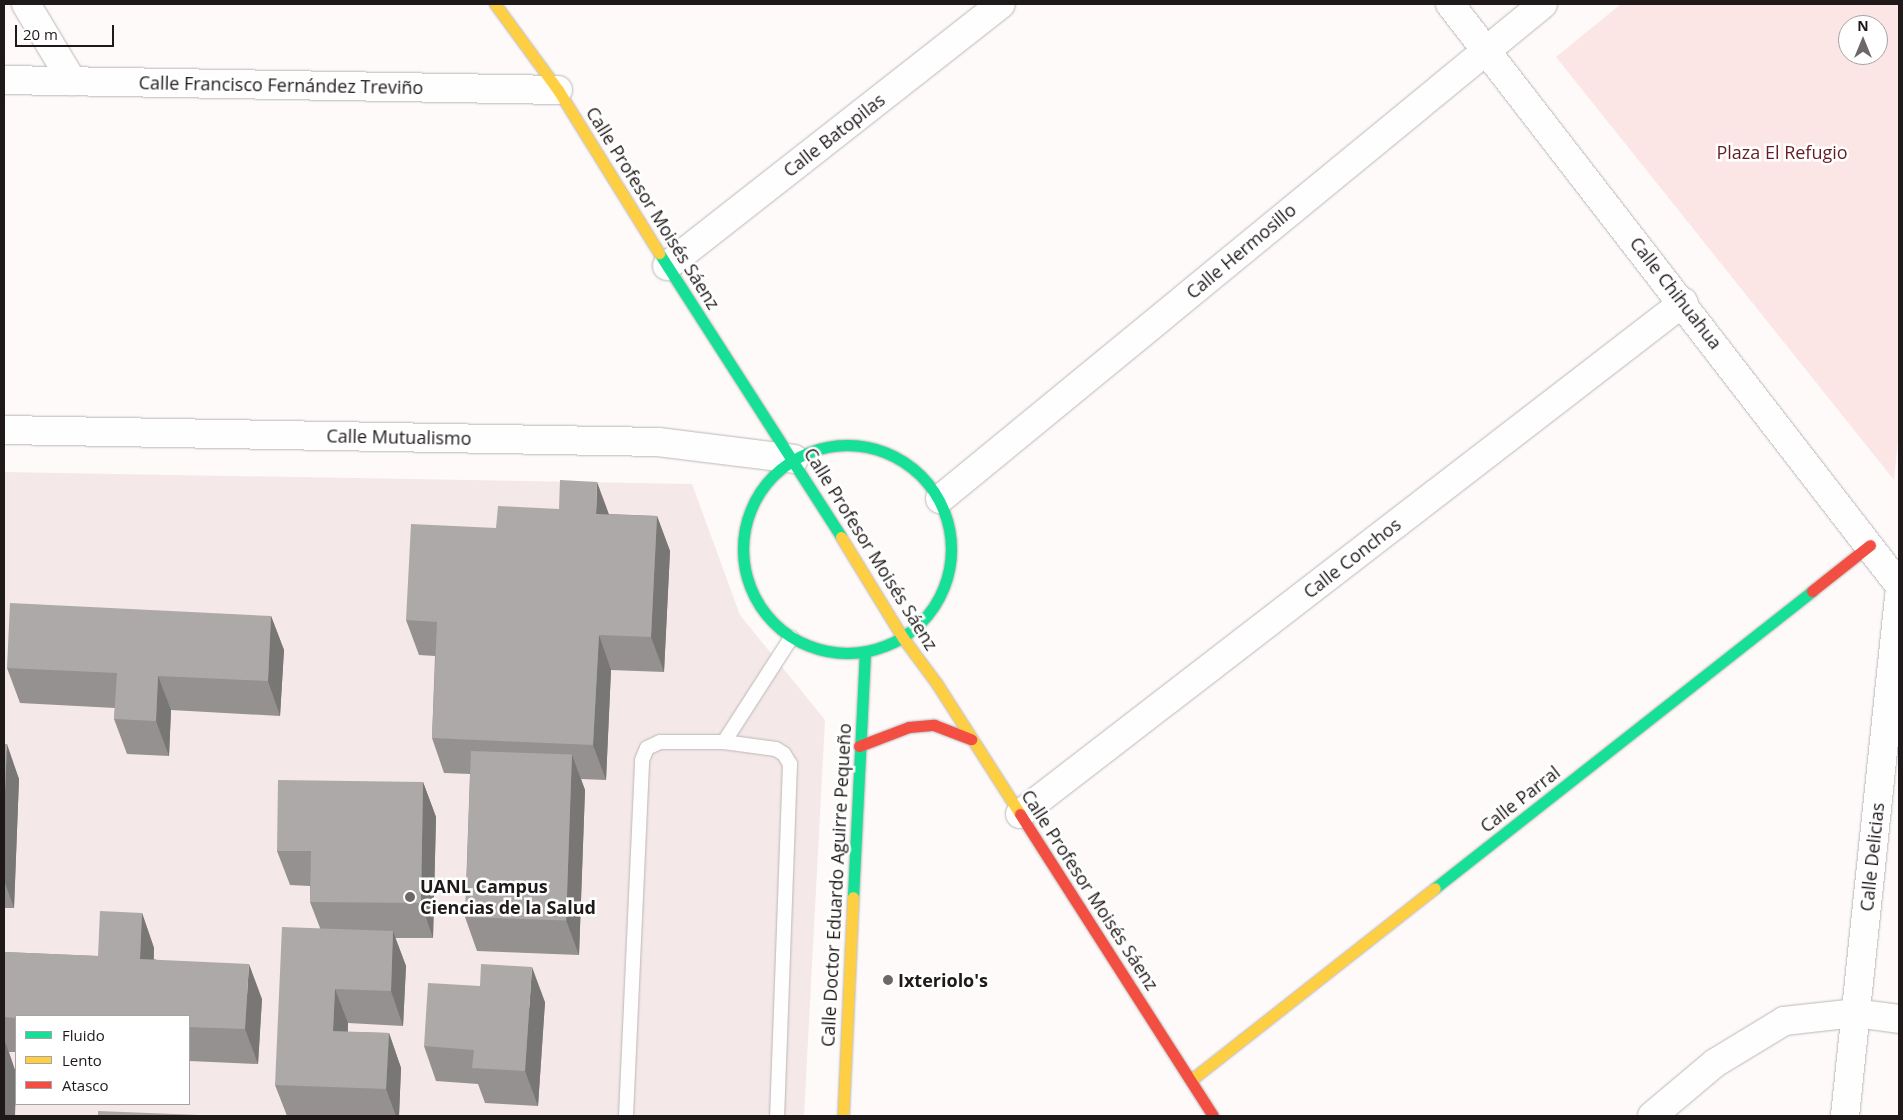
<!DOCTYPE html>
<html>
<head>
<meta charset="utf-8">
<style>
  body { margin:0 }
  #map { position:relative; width:1903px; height:1120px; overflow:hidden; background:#fefaf9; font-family:"Open Sans",sans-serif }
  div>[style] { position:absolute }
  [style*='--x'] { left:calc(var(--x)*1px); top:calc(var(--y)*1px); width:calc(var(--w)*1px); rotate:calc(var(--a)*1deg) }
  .built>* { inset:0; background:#f4e8e8 }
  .green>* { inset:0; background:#fbe6e5 }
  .roads { filter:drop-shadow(0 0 1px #bbb7b6) drop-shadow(0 0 1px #bbb7b6) }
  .lane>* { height:14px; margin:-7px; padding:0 7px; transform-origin:7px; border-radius:7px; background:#fffefe }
  .street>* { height:28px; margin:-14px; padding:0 14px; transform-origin:14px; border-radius:14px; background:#fffefe }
  .fast>* { height:11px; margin:-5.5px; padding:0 5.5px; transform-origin:5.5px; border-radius:5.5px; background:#16e098 }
  .fast>.ring { margin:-5.5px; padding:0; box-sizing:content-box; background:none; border:11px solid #16e098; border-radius:50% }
  .slow>* { height:11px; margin:-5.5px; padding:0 5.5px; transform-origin:5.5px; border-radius:5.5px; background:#ffcf43 }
  .jam>* { height:11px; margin:-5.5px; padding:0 5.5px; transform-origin:5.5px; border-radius:5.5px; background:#f24e42 }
  .wall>* { inset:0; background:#959190 }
  .shaded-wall>* { inset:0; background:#797676 }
  .building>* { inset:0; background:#ada9a8; transform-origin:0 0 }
  .dots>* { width:14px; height:14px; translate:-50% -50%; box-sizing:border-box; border:2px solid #fff; border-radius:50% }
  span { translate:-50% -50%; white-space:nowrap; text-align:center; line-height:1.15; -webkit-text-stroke:5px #fff; paint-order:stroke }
  .street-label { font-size:18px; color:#1f1919 }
  .park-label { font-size:18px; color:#651c24 }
  .poi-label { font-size:18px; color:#1f1919; font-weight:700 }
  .left { translate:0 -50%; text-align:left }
  .frame { position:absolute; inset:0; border:5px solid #1f1919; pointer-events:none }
  .legend { position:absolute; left:15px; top:1015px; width:175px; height:90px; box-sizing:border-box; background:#fff; border:1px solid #a5a3a3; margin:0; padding:6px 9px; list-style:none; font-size:15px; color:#1f1919 }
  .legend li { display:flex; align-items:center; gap:10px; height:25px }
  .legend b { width:25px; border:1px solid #a5a3a3 }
  .north { position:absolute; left:1838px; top:15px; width:50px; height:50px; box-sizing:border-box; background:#fff; border:1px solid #a5a3a3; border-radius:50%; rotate:0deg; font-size:14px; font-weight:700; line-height:20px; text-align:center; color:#1f1919 }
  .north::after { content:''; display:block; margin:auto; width:18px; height:22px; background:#6d6867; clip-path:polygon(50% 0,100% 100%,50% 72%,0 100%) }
  .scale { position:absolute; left:15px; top:25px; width:99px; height:22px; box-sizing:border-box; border:2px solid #1f1919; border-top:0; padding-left:6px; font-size:15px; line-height:18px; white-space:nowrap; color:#1f1919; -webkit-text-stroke:4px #fff; paint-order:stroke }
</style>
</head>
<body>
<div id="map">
  <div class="built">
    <i style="clip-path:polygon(evenodd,4px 472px,692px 484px,740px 615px,825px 720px,804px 1116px,4px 1116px,4px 472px,16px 1016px,189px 1016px,189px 1104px,16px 1104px,16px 1016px)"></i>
  </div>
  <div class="green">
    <i style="clip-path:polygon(evenodd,1621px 4px,1899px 4px,1899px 430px,1894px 480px,1556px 57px,1621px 4px,1848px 25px,1878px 25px,1878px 55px,1848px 55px,1848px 25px)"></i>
  </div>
  <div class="roads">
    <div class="lane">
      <i style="--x:724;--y:742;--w:124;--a:-57.2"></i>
      <i style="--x:626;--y:1116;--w:356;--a:-87.4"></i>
      <i style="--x:642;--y:760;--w:13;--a:-67"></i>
      <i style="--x:647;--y:748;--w:14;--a:-25"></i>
      <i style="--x:660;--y:742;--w:64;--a:0"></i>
      <i style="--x:724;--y:742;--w:52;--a:7.7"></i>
      <i style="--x:776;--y:749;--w:9;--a:32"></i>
      <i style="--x:784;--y:754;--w:12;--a:59"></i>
      <i style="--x:790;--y:764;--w:352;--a:92.1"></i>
    </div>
    <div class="street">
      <i style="--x:26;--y:4;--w:90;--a:59.1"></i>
      <i style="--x:1450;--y:4;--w:734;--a:52.3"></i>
      <i style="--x:4;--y:80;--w:554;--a:1.03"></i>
      <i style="--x:667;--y:266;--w:424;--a:-38.1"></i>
      <i style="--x:4;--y:430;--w:654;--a:1.05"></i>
      <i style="--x:658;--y:442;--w:137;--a:7.1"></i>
      <i style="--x:940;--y:499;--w:780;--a:-39.38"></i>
      <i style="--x:1020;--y:814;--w:838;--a:-37.64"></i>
      <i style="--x:1652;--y:1116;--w:82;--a:-40.1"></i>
      <i style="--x:1715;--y:1063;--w:81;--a:-31.3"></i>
      <i style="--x:1784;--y:1021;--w:71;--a:-6.4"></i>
      <i style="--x:1855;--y:1013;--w:44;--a:7.8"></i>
      <i style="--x:1845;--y:1116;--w:522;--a:-84.06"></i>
    </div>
    <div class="fast">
      <i style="--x:659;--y:253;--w:337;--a:57.3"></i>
      <i class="ring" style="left:743px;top:445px;width:197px;height:197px"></i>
      <i style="--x:1435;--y:888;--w:480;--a:-38.2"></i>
      <i style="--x:853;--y:897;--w:242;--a:-87.2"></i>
    </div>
    <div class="slow">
      <i style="--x:495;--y:4;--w:107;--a:53.8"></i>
      <i style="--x:558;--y:90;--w:192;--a:58.2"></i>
      <i style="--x:841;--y:537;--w:119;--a:58.5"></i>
      <i style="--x:903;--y:638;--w:57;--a:53.5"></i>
      <i style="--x:937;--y:684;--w:154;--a:57.4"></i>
      <i style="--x:1191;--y:1080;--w:310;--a:-38.2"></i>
      <i style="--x:843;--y:1116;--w:219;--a:-87.4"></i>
    </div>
    <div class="jam">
      <i style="--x:1812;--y:591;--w:74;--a:-38.4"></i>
      <i style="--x:859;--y:746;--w:53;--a:-20.8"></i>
      <i style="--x:909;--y:727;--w:25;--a:-5"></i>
      <i style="--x:934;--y:725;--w:40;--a:21"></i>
      <i style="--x:1020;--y:814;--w:358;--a:57.4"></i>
    </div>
  </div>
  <div class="wall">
    <i style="clip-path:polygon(609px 514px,657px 516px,670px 551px,664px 672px,611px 670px,606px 780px,581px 779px,585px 790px,579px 955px,477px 951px,465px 917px,470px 774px,444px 773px,432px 738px,435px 656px,419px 655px,406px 620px,496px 528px)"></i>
    <i style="clip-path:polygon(271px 616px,284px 650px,280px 716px,171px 710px,169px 756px,127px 754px,114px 719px,115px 708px,20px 703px,7px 668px)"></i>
    <i style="clip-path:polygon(4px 744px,19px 779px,14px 908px,4px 908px)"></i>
    <i style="clip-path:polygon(423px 782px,436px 817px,433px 938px,395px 938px,406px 966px,403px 1026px,348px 1023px,348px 1032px,389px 1033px,401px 1068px,399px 1116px,287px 1116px,275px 1085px,320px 928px,310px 902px,310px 886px,290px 885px,277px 851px)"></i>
    <i style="clip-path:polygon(142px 913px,154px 948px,154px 959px,262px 999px,258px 1064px,189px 1061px,189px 1016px,16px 1016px,16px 1052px,9px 1052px,16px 1073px,15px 1116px,4px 1116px,4px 952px,98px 956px)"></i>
    <i style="clip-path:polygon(545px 1002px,538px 1106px,485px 1103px,478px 1084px,436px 1081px,424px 1046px)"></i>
  </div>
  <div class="shaded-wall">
    <i style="clip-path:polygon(597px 482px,610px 517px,596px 514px)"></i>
    <i style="clip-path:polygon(657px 516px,670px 551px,664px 672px,651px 637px)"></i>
    <i style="clip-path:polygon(271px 616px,284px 650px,280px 716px,268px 681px)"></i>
    <i style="clip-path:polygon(599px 635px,611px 670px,606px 780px,593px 745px)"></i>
    <i style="clip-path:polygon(158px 676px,171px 710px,169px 756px,156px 721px)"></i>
    <i style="clip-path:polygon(7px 744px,19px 779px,14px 908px,4px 880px,4px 816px)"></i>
    <i style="clip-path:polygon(572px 755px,585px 790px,579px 955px,566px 920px)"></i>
    <i style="clip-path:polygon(423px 782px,436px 817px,433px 938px,421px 903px)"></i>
    <i style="clip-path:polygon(142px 913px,154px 948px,152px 993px,140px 959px)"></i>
    <i style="clip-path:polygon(393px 931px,406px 966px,403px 1026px,391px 991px)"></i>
    <i style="clip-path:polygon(249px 964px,262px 999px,258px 1064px,245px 1029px)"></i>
    <i style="clip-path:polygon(532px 967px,545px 1002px,538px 1106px,525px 1071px)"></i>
    <i style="clip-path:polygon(335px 989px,348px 1023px,346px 1066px,333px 1031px)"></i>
    <i style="clip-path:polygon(389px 1033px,401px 1068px,399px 1116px,396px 1116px,386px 1089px)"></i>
    <i style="clip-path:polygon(4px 1039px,16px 1073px,15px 1116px,4px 1116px)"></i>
  </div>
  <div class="building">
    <i style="clip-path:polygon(560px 480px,597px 482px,596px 514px,657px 516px,651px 637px,599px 635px,593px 745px,432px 738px,437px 622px,406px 620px,411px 524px,496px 528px,498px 506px,559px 509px)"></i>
    <i style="clip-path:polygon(10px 603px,271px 616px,268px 681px,158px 676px,156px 721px,114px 719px,117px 673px,7px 668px)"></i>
    <i style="clip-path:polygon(4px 744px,7px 744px,4px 816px)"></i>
    <i style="left:471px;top:751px;width:101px;height:166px;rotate:2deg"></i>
    <i style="clip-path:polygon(278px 780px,423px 782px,421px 903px,310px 902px,311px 851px,277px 851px)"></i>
    <i style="clip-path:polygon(100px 911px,142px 913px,140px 959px,249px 964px,245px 1029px,189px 1027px,189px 1016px,16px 1016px,16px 1018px,4px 1017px,4px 952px,98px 956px)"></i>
    <i style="clip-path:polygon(282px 927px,393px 931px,391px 991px,335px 989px,333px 1031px,389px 1033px,386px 1089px,275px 1085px)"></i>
    <i style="clip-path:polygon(481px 964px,532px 967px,525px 1071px,472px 1068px,474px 1050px,424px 1046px,428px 983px,480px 986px)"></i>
    <i style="clip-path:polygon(98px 1111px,225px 1116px,98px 1116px)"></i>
  </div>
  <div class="dots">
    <i style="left:410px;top:897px;background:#6d6867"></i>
    <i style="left:888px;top:980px;background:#6d6867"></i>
  </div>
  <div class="street-label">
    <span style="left:281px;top:85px;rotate:1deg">Calle Francisco Fernández Treviño</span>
    <span style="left:834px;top:135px;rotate:-38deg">Calle Batopilas</span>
    <span style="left:653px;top:208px;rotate:58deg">Calle Profesor Moisés Sáenz</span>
    <span style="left:1241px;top:251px;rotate:-40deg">Calle Hermosillo</span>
    <span style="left:1676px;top:293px;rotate:52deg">Calle Chihuahua</span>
    <span style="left:399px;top:437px;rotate:1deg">Calle Mutualismo</span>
    <span style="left:871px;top:549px;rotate:58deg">Calle Profesor Moisés Sáenz</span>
    <span style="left:1352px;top:558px;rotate:-38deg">Calle Conchos</span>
    <span style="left:1520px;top:799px;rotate:-38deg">Calle Parral</span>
    <span style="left:1872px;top:857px;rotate:-84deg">Calle Delicias</span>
    <span style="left:836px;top:885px;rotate:-87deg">Calle Doctor Eduardo Aguirre Pequeño</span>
    <span style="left:1090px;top:890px;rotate:57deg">Calle Profesor Moisés Sáenz</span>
  </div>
  <div class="park-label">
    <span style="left:1782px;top:152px">Plaza El Refugio</span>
  </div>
  <div class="poi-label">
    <span class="left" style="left:420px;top:897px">UANL Campus<br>Ciencias de la Salud</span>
    <span class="left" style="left:898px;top:980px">Ixteriolo's</span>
  </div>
  <div class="frame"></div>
  <ul class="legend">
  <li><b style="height:6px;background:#16e098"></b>Fluido</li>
  <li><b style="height:6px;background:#ffcf43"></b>Lento</li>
  <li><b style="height:6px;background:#f24e42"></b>Atasco</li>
  </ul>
  <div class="north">N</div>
  <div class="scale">20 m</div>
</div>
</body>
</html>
